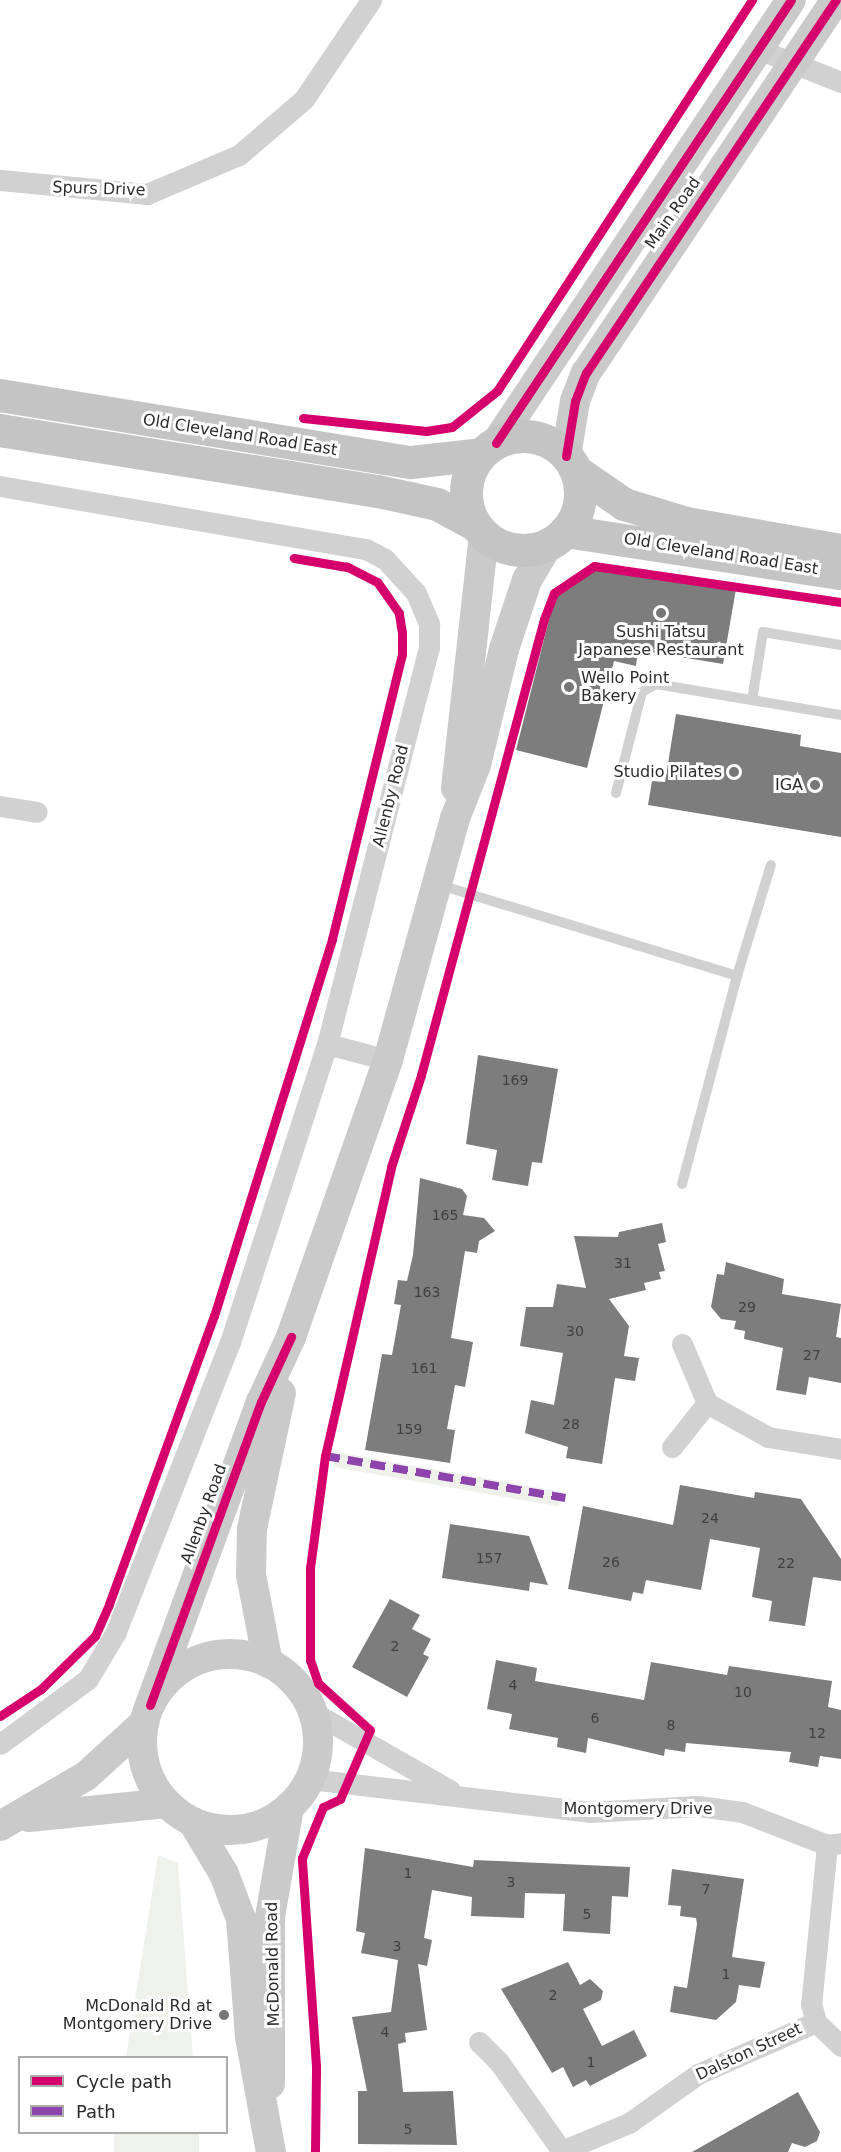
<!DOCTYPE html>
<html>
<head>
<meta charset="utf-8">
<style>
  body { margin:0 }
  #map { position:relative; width:841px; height:2152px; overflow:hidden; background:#fff; font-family:"DejaVu Sans",sans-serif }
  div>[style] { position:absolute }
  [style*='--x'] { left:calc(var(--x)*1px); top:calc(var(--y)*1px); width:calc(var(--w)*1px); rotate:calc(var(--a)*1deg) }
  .green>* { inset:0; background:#eef2eb; transform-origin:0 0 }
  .building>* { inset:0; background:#7d7d7d }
  .service>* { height:10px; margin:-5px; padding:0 5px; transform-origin:5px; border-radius:5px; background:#d1d1d1 }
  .minor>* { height:21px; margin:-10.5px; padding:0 10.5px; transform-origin:10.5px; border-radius:10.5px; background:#d1d1d1 }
  .secondary>* { height:30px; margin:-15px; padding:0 15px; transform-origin:15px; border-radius:15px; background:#cacaca }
  .secondary>.ring { margin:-15px; padding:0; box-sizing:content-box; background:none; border:30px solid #cacaca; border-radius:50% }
  .primary>* { height:33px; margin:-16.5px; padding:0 16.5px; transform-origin:16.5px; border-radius:16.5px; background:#c4c4c4 }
  .primary>.ring { margin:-16.5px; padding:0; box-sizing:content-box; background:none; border:33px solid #c4c4c4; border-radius:50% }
  .quiet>* { height:8px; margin-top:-4px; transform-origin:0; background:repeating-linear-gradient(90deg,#8e44ad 0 15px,transparent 0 23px) }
  .cycleway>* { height:9px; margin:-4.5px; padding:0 4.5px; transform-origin:4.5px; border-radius:4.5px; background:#d6006c }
  .dots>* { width:16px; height:16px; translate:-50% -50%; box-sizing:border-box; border:3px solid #fff; border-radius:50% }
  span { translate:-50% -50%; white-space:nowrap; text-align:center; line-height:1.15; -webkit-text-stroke:6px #fff; paint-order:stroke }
  .number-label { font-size:14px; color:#404040 }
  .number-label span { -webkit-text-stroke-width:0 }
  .street-label { font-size:16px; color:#2c2c2c }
  .poi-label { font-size:16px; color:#2c2c2c }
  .left { translate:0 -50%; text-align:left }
  .right { translate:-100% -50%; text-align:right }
  .legend { position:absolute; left:18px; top:2056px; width:210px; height:78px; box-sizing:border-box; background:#fff; border:2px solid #ababab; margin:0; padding:8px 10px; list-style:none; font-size:18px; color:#2c2c2c }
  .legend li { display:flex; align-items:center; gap:12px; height:30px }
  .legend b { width:30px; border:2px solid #ababab }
</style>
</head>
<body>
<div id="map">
  <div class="green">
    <i style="left:336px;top:1452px;width:229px;height:15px;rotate:10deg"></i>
    <i style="clip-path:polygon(158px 1855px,178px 1863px,193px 2057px,126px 2057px)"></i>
    <i style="left:114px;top:2133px;width:85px;height:19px"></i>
  </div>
  <div class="building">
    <i style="clip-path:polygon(599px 565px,736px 589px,723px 664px,638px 650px,636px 666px,614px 661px,587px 768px,516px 750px,555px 596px)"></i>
    <i style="clip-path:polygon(676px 714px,801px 735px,800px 746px,841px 753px,841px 837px,648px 805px,652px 781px,665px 782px)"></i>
    <i style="clip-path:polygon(478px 1055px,558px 1069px,542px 1163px,532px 1162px,528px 1186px,492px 1180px,497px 1150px,466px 1144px)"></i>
    <i style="clip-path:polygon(420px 1178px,462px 1189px,467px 1196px,463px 1215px,484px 1218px,495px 1231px,479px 1241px,477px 1253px,465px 1251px,451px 1338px,473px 1342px,465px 1387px,455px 1385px,447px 1429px,455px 1430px,450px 1463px,365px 1450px,382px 1354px,392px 1355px,401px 1305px,394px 1304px,398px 1280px,407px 1281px,413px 1255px)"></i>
    <i style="clip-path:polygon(662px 1223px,666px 1242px,658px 1244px,665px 1271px,659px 1272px,661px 1279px,644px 1283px,646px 1290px,609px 1299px,629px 1326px,624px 1356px,639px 1358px,635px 1381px,615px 1378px,602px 1464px,566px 1458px,568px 1447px,525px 1433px,531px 1400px,554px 1405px,563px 1353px,520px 1346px,526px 1307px,553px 1307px,557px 1284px,586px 1288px,574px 1236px,618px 1237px,619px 1232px)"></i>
    <i style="clip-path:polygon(726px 1262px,784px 1279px,782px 1294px,841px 1304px,836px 1337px,841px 1338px,841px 1383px,809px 1377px,806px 1395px,776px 1390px,783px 1348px,744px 1339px,745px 1331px,734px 1329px,736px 1321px,721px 1319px,711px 1307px,717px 1274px,724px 1275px)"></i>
    <i style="clip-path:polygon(680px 1485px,754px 1498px,755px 1492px,801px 1499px,841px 1559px,841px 1581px,813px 1577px,805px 1626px,769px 1621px,772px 1601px,752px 1597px,760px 1548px,710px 1539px,701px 1590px,646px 1580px,643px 1594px,633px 1592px,631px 1601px,568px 1589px,583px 1506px,673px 1525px)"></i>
    <i style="clip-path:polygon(450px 1524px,529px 1536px,548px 1585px,530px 1582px,529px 1591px,442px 1578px)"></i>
    <i style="clip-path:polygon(390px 1599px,420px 1615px,412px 1629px,431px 1639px,423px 1654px,429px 1657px,407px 1697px,352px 1667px)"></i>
    <i style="clip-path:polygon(496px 1660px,537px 1668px,535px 1681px,644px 1700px,651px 1662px,727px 1675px,729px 1666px,832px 1681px,828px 1707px,841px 1710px,841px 1759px,820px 1756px,818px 1767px,789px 1762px,791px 1752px,686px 1743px,685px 1752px,665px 1749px,664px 1756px,588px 1738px,586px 1753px,557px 1747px,558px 1738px,509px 1729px,512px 1714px,487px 1709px)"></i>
    <i style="clip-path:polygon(365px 1848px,473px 1867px,474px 1860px,630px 1867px,628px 1897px,612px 1896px,610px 1934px,563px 1931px,565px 1894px,525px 1893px,524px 1918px,471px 1916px,472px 1897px,432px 1890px,424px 1938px,432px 1940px,427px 1966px,418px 1964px,427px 2030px,405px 2033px,406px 2042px,398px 2044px,403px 2092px,453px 2091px,457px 2145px,358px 2144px,358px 2091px,367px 2091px,352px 2017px,391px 2012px,398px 1960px,361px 1953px,365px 1933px,356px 1931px)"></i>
    <i style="clip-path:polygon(672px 1869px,744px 1879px,732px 1957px,765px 1962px,760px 1988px,739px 1985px,736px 2002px,716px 2020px,670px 2012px,674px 1986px,687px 1988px,697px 1924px,696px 1918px,680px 1916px,681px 1906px,668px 1905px)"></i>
    <i style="clip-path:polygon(568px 1962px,580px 1985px,590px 1979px,603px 1991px,601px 2000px,583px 2009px,602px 2046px,634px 2030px,647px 2056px,590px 2086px,586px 2080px,573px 2087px,563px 2067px,552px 2073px,501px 1989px)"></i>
    <i style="clip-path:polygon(798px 2092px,820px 2132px,817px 2141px,805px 2147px,792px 2143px,788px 2152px,692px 2152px)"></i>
  </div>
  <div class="service">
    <i style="--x:752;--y:700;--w:69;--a:-80.8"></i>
    <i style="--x:763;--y:632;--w:79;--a:9.5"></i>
    <i style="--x:616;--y:793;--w:104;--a:-75.6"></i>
    <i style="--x:642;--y:692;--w:16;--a:-30"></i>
    <i style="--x:656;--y:684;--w:188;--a:9.5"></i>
    <i style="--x:440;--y:885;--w:311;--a:17"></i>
    <i style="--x:737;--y:976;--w:215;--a:104.8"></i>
    <i style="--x:737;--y:976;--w:116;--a:-73"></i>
  </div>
  <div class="minor">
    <i style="--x:758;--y:49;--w:89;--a:21.7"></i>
    <i style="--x:0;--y:180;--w:148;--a:5.4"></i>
    <i style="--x:147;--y:194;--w:100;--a:-23"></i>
    <i style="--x:239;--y:155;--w:86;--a:-40.7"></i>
    <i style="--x:304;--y:99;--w:120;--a:-55.9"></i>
    <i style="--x:0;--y:486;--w:371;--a:9.8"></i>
    <i style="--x:366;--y:549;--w:21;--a:28"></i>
    <i style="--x:385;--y:559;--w:46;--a:47.6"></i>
    <i style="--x:416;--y:593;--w:34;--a:67"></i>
    <i style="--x:429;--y:624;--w:23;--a:90"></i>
    <i style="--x:429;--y:647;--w:410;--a:104.4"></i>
    <i style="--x:327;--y:1044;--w:313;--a:108"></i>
    <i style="--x:230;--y:1342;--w:312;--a:111.5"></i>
    <i style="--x:116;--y:1632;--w:55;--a:120.8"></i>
    <i style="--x:88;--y:1679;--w:109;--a:143.5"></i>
    <i style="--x:0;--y:806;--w:37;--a:9"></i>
    <i style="--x:327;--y:1044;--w:63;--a:14.7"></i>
    <i style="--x:682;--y:1344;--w:64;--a:67"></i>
    <i style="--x:707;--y:1403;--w:70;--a:29.1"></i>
    <i style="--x:768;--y:1437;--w:74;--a:9.3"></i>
    <i style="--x:672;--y:1447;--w:56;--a:-51.5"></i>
    <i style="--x:313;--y:1712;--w:158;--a:29.7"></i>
    <i style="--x:310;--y:1779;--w:281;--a:6.7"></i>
    <i style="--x:589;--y:1812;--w:109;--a:-3.2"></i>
    <i style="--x:698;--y:1806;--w:44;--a:7.8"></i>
    <i style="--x:742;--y:1812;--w:91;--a:21.2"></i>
    <i style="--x:827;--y:1845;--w:14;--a:-8"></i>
    <i style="--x:827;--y:1845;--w:160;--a:95.7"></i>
    <i style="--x:811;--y:2004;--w:19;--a:74"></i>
    <i style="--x:816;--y:2022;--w:35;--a:44"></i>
    <i style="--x:479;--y:2042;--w:28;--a:45"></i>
    <i style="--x:499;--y:2062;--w:108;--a:54.8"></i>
    <i style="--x:559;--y:2152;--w:76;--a:-22.5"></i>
    <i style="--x:629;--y:2123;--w:85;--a:-35.4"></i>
    <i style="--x:698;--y:2074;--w:129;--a:-23.8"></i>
  </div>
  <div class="secondary">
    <i style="--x:496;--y:443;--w:532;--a:-56.34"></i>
    <i style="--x:566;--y:456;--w:56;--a:-80.7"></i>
    <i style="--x:575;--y:401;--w:30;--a:-69"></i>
    <i style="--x:586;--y:373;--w:449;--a:-56.2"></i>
    <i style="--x:456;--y:788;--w:255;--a:-83.7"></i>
    <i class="ring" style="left:142px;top:1654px;width:146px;height:146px"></i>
    <i style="--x:268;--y:1663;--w:90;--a:-100.9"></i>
    <i style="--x:251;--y:1575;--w:46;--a:-88.8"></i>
    <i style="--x:252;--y:1529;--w:139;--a:-78"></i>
    <i style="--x:150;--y:1705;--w:323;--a:-69.9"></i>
    <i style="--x:261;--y:1402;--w:72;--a:-65.2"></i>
    <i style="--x:291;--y:1337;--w:293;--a:-70.7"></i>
    <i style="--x:388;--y:1060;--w:251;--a:-74.5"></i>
    <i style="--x:455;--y:818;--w:57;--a:-68.4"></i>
    <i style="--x:476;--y:765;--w:119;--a:-76.4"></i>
    <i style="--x:504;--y:649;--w:73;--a:-71.6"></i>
    <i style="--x:527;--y:580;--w:43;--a:-59.3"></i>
    <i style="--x:29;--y:1817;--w:138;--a:-5.8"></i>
    <i style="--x:193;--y:1822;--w:61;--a:59.2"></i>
    <i style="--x:224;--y:1874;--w:48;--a:69.3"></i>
    <i style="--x:241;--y:1919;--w:118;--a:85.6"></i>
    <i style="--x:250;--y:2037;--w:117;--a:79.7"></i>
    <i style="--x:0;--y:1826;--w:99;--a:-30.2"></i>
    <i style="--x:86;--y:1776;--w:79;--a:-42.4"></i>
    <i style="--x:270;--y:2084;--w:167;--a:-90"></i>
    <i style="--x:270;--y:1917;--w:112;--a:-80.2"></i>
  </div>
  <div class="primary">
    <i style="--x:0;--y:395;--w:416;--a:9.3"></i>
    <i style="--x:411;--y:462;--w:70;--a:-6.5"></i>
    <i style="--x:0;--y:430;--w:383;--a:9.2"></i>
    <i style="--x:378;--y:491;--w:60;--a:12.4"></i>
    <i style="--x:437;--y:504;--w:42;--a:28.4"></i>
    <i class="ring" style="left:466px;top:436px;width:81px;height:81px"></i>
    <i style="--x:576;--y:471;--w:58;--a:34.5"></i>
    <i style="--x:624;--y:504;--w:65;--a:17"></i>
    <i style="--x:686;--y:523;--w:157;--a:9.9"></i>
    <i style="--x:565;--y:531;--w:277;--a:8.7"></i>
  </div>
  <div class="quiet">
    <i style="--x:325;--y:1456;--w:244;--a:9.9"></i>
  </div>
  <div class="cycleway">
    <i style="--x:303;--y:418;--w:124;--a:6"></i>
    <i style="--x:426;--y:431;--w:26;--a:-9"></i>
    <i style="--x:452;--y:427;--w:58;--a:-38.7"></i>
    <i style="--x:497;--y:391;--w:467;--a:-56.9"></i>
    <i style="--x:496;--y:443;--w:532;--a:-56.34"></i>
    <i style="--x:566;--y:456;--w:56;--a:-80.7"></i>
    <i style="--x:575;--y:401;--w:30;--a:-69"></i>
    <i style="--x:586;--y:373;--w:449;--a:-56.2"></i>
    <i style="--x:150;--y:1705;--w:323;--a:-69.9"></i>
    <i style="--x:261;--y:1402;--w:72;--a:-65.2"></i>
    <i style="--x:0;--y:1716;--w:49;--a:-33.4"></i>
    <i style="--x:41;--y:1689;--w:76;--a:-44.5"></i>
    <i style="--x:95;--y:1636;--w:35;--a:-66"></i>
    <i style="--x:109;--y:1604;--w:307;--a:-70"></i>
    <i style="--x:214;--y:1316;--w:395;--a:-72.6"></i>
    <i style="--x:332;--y:939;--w:293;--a:-76.2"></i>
    <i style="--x:402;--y:654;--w:21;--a:-90"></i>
    <i style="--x:402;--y:633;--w:20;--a:-99"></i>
    <i style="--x:399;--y:613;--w:38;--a:-125"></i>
    <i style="--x:377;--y:582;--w:34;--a:-153"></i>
    <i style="--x:347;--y:567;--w:54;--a:-170.4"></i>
    <i style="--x:315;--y:2152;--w:86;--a:-89.3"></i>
    <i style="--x:316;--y:2066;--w:208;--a:-93.9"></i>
    <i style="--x:302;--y:1858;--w:55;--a:-67.6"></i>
    <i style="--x:323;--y:1807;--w:19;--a:-25"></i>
    <i style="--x:340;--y:1799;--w:75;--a:-66.5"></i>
    <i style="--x:370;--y:1730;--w:70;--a:-137.9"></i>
    <i style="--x:318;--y:1683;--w:24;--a:-109"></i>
    <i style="--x:310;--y:1660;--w:92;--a:-90"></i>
    <i style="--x:310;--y:1568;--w:113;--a:-82.4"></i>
    <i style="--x:325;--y:1456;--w:296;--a:-77.1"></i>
    <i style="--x:391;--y:1167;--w:97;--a:-71.9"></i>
    <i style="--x:421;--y:1075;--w:472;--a:-74.9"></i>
    <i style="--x:544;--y:619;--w:28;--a:-69"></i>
    <i style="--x:554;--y:593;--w:48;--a:-34"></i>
    <i style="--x:594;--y:566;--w:250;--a:8.3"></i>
  </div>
  <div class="dots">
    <i style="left:661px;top:613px;background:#767676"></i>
    <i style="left:569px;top:687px;background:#767676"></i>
    <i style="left:734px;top:772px;background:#767676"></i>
    <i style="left:815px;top:785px;background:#767676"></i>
    <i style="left:224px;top:2015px;background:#767676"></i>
  </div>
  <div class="number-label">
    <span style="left:515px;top:1080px">169</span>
    <span style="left:445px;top:1215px">165</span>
    <span style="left:623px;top:1263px">31</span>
    <span style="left:427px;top:1292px">163</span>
    <span style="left:747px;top:1307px">29</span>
    <span style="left:575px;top:1331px">30</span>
    <span style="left:812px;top:1355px">27</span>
    <span style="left:424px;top:1368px">161</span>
    <span style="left:571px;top:1424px">28</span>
    <span style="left:409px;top:1429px">159</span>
    <span style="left:710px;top:1518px">24</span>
    <span style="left:489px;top:1558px">157</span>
    <span style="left:611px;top:1562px">26</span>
    <span style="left:786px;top:1563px">22</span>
    <span style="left:395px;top:1646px">2</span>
    <span style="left:513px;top:1685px">4</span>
    <span style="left:743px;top:1692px">10</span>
    <span style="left:595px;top:1718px">6</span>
    <span style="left:671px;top:1725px">8</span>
    <span style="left:817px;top:1733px">12</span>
    <span style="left:408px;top:1873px">1</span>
    <span style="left:511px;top:1882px">3</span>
    <span style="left:706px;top:1889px">7</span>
    <span style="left:587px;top:1914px">5</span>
    <span style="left:397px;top:1946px">3</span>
    <span style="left:726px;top:1974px">1</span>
    <span style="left:553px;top:1995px">2</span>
    <span style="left:385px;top:2032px">4</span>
    <span style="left:591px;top:2062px">1</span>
    <span style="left:408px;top:2129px">5</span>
  </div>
  <div class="street-label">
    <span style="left:99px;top:189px;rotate:2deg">Spurs Drive</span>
    <span style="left:673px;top:213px;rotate:-55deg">Main Road</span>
    <span style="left:240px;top:435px;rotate:9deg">Old Cleveland Road East</span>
    <span style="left:721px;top:554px;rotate:9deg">Old Cleveland Road East</span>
    <span style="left:391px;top:796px;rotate:-76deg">Allenby Road</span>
    <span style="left:204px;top:1514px;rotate:-70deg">Allenby Road</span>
    <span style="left:638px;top:1809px">Montgomery Drive</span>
    <span style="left:273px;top:1964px;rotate:-91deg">McDonald Road</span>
    <span style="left:749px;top:2052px;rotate:-25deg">Dalston Street</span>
  </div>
  <div class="poi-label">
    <span style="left:661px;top:641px">Sushi Tatsu<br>Japanese Restaurant</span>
    <span class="left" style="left:581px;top:687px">Wello Point<br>Bakery</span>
    <span class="right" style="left:722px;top:772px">Studio Pilates</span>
    <span class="right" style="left:803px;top:785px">IGA</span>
    <span class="right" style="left:212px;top:2015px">McDonald Rd at<br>Montgomery Drive</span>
  </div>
  <ul class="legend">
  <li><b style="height:8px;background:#d6006c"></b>Cycle path</li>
  <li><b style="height:8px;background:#8e44ad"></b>Path</li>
  </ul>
</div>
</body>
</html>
